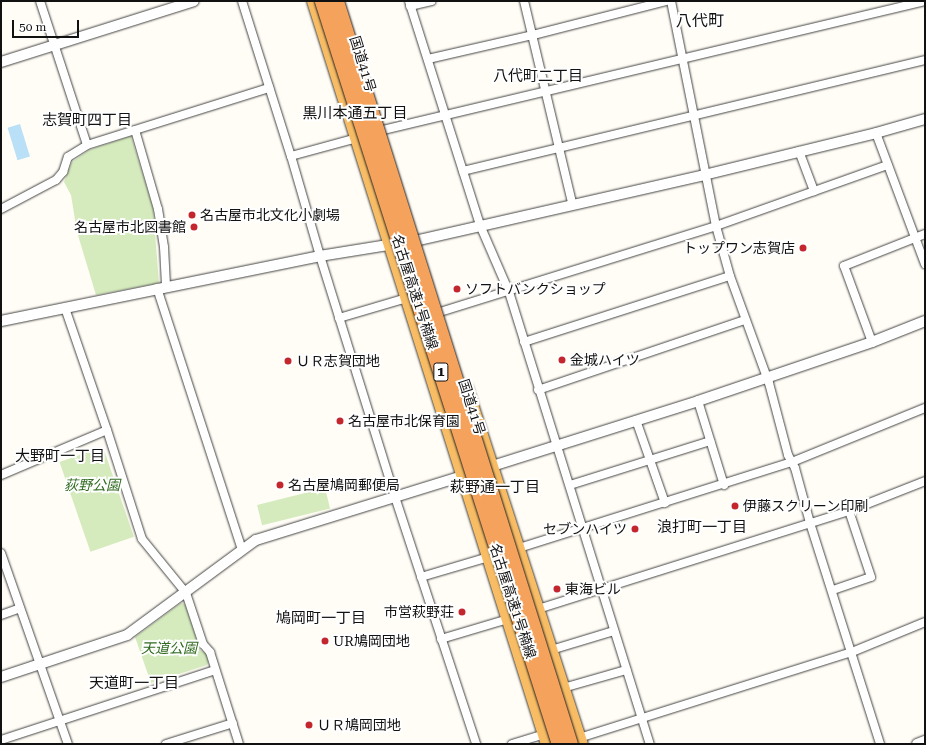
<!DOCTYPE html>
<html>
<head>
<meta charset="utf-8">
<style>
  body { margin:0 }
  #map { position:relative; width:926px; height:745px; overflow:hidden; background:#fffdf5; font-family:"Roboto Serif","Noto Sans JP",serif }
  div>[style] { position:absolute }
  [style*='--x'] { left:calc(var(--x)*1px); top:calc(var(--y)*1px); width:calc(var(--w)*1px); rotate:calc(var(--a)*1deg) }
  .green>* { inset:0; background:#d5ebbd; transform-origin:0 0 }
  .water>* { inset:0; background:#b9e0f7; transform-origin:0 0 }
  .roads { filter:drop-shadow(0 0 1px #444) drop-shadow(0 0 1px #444) }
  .minor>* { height:8px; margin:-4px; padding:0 4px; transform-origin:4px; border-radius:4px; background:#fff }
  .tertiary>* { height:10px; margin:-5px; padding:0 5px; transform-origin:5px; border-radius:5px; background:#fff }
  .trunk>* { height:14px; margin:-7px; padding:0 7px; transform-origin:7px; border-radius:7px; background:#f7bc64 }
  .bridges { filter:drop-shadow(0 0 1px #222) drop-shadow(0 0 1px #222) }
  .motorway-bridge>* { height:15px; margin:-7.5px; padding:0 7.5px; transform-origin:7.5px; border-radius:7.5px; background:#f5a25d }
  .dots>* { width:11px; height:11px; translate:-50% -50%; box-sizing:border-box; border:2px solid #fff; border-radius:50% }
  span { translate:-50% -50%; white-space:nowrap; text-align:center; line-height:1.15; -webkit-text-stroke:4px #fff; paint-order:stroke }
  .shield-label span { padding:1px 3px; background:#fff; border:1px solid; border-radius:3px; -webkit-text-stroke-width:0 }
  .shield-label { font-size:13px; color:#111; font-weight:700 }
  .street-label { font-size:14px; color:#111 }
  .poi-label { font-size:14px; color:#111 }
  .left { translate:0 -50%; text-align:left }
  .right { translate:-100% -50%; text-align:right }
  .park-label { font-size:14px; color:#2f6b1f; font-style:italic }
  .neighbourhood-label { font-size:15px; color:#111 }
  .quarter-label { font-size:16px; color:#111 }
  .frame { position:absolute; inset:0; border:2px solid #111; pointer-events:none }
  .scale { position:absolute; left:12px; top:20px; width:67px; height:18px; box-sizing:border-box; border:2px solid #111; border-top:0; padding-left:5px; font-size:12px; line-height:14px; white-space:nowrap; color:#111; -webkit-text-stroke:3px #fff; paint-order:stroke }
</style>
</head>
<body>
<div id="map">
  <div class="green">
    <i style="clip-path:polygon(131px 136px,153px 208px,159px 283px,96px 295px,77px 232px,71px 195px,64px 182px,72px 162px,89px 150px)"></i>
    <i style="left:103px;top:447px;width:95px;height:46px;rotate:71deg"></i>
    <i style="left:325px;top:488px;width:21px;height:70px;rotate:76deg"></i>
    <i style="clip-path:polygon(181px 603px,185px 604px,200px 650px,207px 654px,209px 661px,207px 665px,151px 683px,135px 637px)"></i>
  </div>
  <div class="water">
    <i style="left:20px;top:124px;width:34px;height:13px;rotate:73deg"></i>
  </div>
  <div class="roads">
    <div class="minor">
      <i style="--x:40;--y:1;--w:151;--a:71.9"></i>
      <i style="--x:242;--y:1;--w:163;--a:72.5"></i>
      <i style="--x:291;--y:156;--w:104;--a:73.8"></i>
      <i style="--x:320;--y:256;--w:252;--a:72.7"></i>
      <i style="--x:395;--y:497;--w:260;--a:71.8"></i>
      <i style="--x:409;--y:1;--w:235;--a:72.4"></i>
      <i style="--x:480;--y:225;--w:73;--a:66.6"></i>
      <i style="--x:509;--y:292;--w:473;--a:72.7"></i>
      <i style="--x:524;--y:1;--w:208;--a:76.6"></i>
      <i style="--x:671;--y:1;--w:229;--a:78.7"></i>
      <i style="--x:716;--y:226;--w:52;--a:74.4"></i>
      <i style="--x:730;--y:276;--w:114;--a:70"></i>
      <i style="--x:769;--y:383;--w:74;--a:75.2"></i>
      <i style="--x:788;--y:455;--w:15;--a:62"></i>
      <i style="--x:795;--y:468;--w:57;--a:74.7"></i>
      <i style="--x:810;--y:523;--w:232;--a:72.4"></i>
      <i style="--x:410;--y:6;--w:22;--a:-13"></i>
      <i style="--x:428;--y:59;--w:108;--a:-12.9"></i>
      <i style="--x:533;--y:35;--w:137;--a:-14.3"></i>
      <i style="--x:135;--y:130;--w:82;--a:73.8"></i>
      <i style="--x:158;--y:209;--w:38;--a:81"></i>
      <i style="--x:164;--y:247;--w:39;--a:87"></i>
      <i style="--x:383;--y:130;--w:557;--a:-13.39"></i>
      <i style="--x:876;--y:133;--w:140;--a:69.5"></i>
      <i style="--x:799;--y:151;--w:43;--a:69.4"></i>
      <i style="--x:291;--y:156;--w:68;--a:-15.3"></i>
      <i style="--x:463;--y:171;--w:475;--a:-13.5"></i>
      <i style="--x:1;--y:209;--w:62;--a:-27.8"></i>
      <i style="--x:56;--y:180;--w:11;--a:-49"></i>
      <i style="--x:63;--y:172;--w:16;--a:-72"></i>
      <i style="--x:68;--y:157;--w:22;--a:-32"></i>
      <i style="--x:87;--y:145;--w:191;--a:-17.4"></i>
      <i style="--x:157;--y:288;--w:274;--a:72"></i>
      <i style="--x:65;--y:308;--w:129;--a:71"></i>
      <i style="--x:107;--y:430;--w:114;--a:72.2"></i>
      <i style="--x:142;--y:539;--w:70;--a:50.8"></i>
      <i style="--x:186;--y:593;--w:54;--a:71.6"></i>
      <i style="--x:203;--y:644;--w:11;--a:49"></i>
      <i style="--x:210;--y:652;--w:96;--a:72.5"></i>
      <i style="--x:440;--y:312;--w:289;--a:-17.3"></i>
      <i style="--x:716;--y:226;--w:182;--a:-19.6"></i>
      <i style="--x:339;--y:318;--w:71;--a:-16.4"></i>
      <i style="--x:524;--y:342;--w:216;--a:-17.8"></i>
      <i style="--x:872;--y:342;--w:81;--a:-110.2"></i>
      <i style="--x:844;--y:266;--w:87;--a:-21.6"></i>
      <i style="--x:538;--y:390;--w:219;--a:-18.7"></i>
      <i style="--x:698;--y:401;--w:88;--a:72.8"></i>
      <i style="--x:636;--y:420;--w:88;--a:70.7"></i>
      <i style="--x:1;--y:475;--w:115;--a:-23"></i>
      <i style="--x:570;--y:485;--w:147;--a:-17.4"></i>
      <i style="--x:519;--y:548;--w:286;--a:-17.5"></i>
      <i style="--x:792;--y:462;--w:144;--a:-22.1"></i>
      <i style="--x:1;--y:553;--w:202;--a:70.7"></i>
      <i style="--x:421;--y:577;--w:71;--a:-16.4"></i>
      <i style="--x:833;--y:590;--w:40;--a:-18.9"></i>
      <i style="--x:871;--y:577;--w:70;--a:-108.4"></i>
      <i style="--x:538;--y:609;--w:326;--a:-17.5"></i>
      <i style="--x:849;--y:511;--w:82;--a:-21.5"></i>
      <i style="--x:1;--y:615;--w:20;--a:-20"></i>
      <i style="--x:441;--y:639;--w:70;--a:-16.6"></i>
      <i style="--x:551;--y:650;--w:66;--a:-16.8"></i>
      <i style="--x:563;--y:688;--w:66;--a:-15.9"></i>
      <i style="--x:579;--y:738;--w:286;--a:-17.5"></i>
      <i style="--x:852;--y:652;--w:79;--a:-22.3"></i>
      <i style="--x:1;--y:740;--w:225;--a:-18.1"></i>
      <i style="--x:166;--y:744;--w:70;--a:-17.4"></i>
      <i style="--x:512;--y:744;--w:34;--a:-17"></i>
    </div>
    <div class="tertiary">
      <i style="--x:1;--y:62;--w:202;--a:-17.5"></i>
      <i style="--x:1;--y:321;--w:326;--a:-11.5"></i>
      <i style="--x:320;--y:256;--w:100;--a:-9.2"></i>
      <i style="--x:419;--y:240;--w:292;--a:-12.8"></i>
      <i style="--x:704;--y:175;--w:177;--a:-13.7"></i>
      <i style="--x:876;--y:133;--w:51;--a:-15.9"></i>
      <i style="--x:486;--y:468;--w:222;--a:-17.5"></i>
      <i style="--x:698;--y:401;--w:184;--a:-18.7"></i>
      <i style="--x:872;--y:342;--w:57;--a:-21.6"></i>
      <i style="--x:1;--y:677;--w:133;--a:-18.4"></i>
      <i style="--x:127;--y:635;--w:160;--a:-36.4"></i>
      <i style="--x:256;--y:540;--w:223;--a:-17.2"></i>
      <i style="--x:917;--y:744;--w:9;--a:-21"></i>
    </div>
    <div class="trunk">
      <i style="--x:314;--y:1;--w:779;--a:72.52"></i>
      <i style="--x:466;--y:389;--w:373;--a:72.1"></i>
    </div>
  </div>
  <div class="bridges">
    <div class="motorway-bridge">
      <i style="--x:322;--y:1;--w:780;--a:72.31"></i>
      <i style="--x:336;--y:1;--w:779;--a:72.52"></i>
    </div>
  </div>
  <div class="dots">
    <i style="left:192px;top:215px;background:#c4262e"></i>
    <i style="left:194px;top:227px;background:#c4262e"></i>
    <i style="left:803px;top:248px;background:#c4262e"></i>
    <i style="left:457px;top:289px;background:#c4262e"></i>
    <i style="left:562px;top:360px;background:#c4262e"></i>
    <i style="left:288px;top:361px;background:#c4262e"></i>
    <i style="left:340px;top:421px;background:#c4262e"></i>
    <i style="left:280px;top:485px;background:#c4262e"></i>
    <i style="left:735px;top:506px;background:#c4262e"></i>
    <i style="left:635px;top:529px;background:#c4262e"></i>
    <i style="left:557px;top:589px;background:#c4262e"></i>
    <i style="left:462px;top:612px;background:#c4262e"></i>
    <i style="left:325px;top:641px;background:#c4262e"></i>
    <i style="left:309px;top:725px;background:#c4262e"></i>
  </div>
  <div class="shield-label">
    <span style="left:441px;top:372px">1</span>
  </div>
  <div class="street-label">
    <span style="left:363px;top:64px;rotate:73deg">国道41号</span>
    <span style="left:415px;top:292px;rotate:72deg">名古屋高速1号楠線</span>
    <span style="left:472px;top:407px;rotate:72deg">国道41号</span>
    <span style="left:513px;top:601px;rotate:72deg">名古屋高速1号楠線</span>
  </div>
  <div class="poi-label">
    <span class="left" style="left:200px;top:215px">名古屋市北文化小劇場</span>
    <span class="right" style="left:186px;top:227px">名古屋市北図書館</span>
    <span class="right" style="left:795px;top:248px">トップワン志賀店</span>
    <span class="left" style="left:465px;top:289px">ソフトバンクショップ</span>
    <span class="left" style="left:570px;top:360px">金城ハイツ</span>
    <span class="left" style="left:296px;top:361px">ＵＲ志賀団地</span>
    <span class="left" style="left:348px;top:421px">名古屋市北保育園</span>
    <span class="left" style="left:288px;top:485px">名古屋鳩岡郵便局</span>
    <span class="left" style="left:743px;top:506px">伊藤スクリーン印刷</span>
    <span class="right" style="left:627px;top:529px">セブンハイツ</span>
    <span class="left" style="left:565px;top:589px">東海ビル</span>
    <span class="right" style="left:454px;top:612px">市営萩野荘</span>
    <span class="left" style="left:333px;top:641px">UR鳩岡団地</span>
    <span class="left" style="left:317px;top:725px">ＵＲ鳩岡団地</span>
  </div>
  <div class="park-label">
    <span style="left:92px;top:485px">荻野公園</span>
    <span style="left:169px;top:648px">天道公園</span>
  </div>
  <div class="neighbourhood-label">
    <span style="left:538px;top:77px">八代町二丁目</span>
    <span style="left:355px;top:114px">黒川本通五丁目</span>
    <span style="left:87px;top:121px">志賀町四丁目</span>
    <span style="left:60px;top:457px">大野町一丁目</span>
    <span style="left:495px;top:488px">萩野通一丁目</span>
    <span style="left:702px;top:528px">浪打町一丁目</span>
    <span style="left:321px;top:619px">鳩岡町一丁目</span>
    <span style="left:134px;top:684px">天道町一丁目</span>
  </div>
  <div class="quarter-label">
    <span style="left:700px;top:21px">八代町</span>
  </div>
  <div class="frame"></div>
  <div class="scale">50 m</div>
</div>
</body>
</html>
